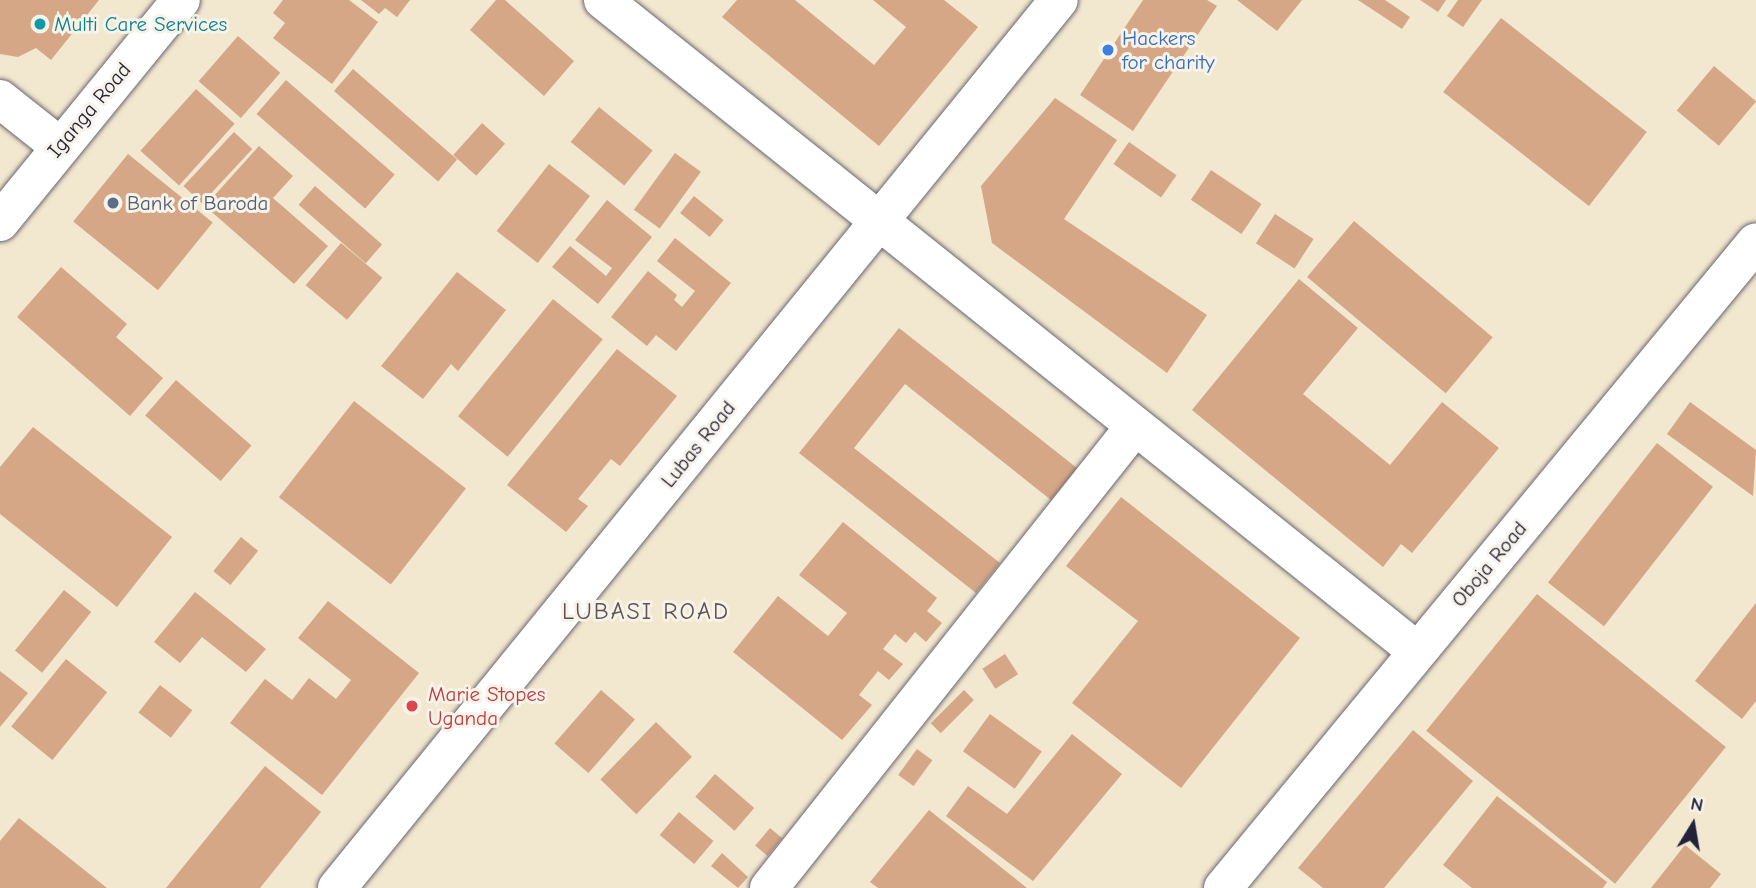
<!DOCTYPE html>
<html>
<head>
<meta charset="utf-8">
<style>
  body { margin:0 }
  #map { position:relative; width:1756px; height:888px; overflow:hidden; background:#f2e7cf; font-family:"Comic Neue",sans-serif }
  div>[style] { position:absolute }
  [style*='--x'] { left:calc(var(--x)*1px); top:calc(var(--y)*1px); width:calc(var(--w)*1px); rotate:calc(var(--a)*1deg) }
  .building>* { inset:0; background:#d5a786; transform-origin:0 0 }
  .roads { filter:drop-shadow(0 0 2px #6b676f) drop-shadow(0 0 2px #6b676f) }
  .minor>* { height:38px; margin:-19px; padding:0 19px; transform-origin:19px; border-radius:19px; background:#fff }
  .dots>* { width:19px; height:19px; translate:-50% -50%; box-sizing:border-box; border:4px solid #f7f3e8; border-radius:50% }
  span { translate:-50% -50%; white-space:nowrap; text-align:center; line-height:1.15; -webkit-text-stroke:6px #f7f3e8; paint-order:stroke }
  .culture-label { font-size:21px; color:#0d838f }
  .left { translate:0 -50%; text-align:left }
  .shop-label { font-size:21px; color:#366cbe }
  .street-label { font-size:21px; color:#22223b }
  .service-label { font-size:21px; color:#4e5e75 }
  .health-label { font-size:21px; color:#be3a42 }
  .quarter-label { font-size:24px; color:#615155; letter-spacing:2px }
  .north { position:absolute; left:1658px; top:790px; width:70px; height:70px; -webkit-text-stroke:5px #f7f3e8; paint-order:stroke; rotate:11deg; font-size:19px; font-weight:700; line-height:28px; text-align:center; color:#22223b }
  .north::after { content:''; display:block; margin:auto; width:24px; height:32px; background:#22223b; clip-path:polygon(50% 0,100% 100%,50% 72%,0 100%) }
</style>
</head>
<body>
<div id="map">
  <div class="building">
    <i style="clip-path:polygon(0 0,99px 0,51px 60px,36px 48px,18px 57px,0 54px)"></i>
    <i style="clip-path:polygon(283px 0,349px 0,378px 22px,332px 84px,273px 38px,285px 23px,273px 13px)"></i>
    <i style="clip-path:polygon(361px 0,410px 0,397px 17px,385px 8px,379px 14px)"></i>
    <i style="clip-path:polygon(496px 0,505px 0,574px 61px,544px 96px,470px 30px)"></i>
    <i style="clip-path:polygon(737px 0,795px 0,874px 65px,906px 27px,873px 0,944px 0,978px 27px,879px 146px,722px 17px)"></i>
    <i style="clip-path:polygon(1143px 0,1207px 0,1217px 6px,1133px 131px,1080px 95px)"></i>
    <i style="clip-path:polygon(1237px 0,1302px 0,1277px 31px)"></i>
    <i style="clip-path:polygon(1358px 0,1385px 0,1410px 17px,1402px 29px)"></i>
    <i style="clip-path:polygon(1420px 0,1446px 0,1438px 12px)"></i>
    <i style="clip-path:polygon(1458px 0,1482px 0,1463px 27px,1447px 16px)"></i>
    <i style="left:1501px;top:18px;width:185px;height:94px;rotate:38deg"></i>
    <i style="left:238px;top:36px;width:56px;height:60px;rotate:41deg"></i>
    <i style="left:1714px;top:66px;width:55px;height:58px;rotate:40deg"></i>
    <i style="left:353px;top:69px;width:138px;height:29px;rotate:41deg"></i>
    <i style="left:286px;top:80px;width:144px;height:45px;rotate:41deg"></i>
    <i style="left:196px;top:89px;width:52px;height:83px;rotate:42deg"></i>
    <i style="clip-path:polygon(1055px 98px,1117px 140px,1064px 219px,1207px 315px,1167px 373px,992px 243px,981px 186px)"></i>
    <i style="left:599px;top:107px;width:69px;height:45px;rotate:39deg"></i>
    <i style="left:482px;top:123px;width:31px;height:43px;rotate:42deg"></i>
    <i style="left:234px;top:132px;width:25px;height:74px;rotate:43deg"></i>
    <i style="left:1129px;top:142px;width:58px;height:27px;rotate:35deg"></i>
    <i style="clip-path:polygon(259px 146px,293px 176px,273px 198px,328px 246px,294px 284px,205px 206px)"></i>
    <i style="left:675px;top:153px;width:32px;height:70px;rotate:36deg"></i>
    <i style="left:128px;top:154px;width:109px;height:87px;rotate:39deg"></i>
    <i style="left:549px;top:164px;width:52px;height:85px;rotate:38deg"></i>
    <i style="left:1211px;top:170px;width:61px;height:36px;rotate:34deg"></i>
    <i style="left:315px;top:186px;width:89px;height:25px;rotate:41deg"></i>
    <i style="left:694px;top:196px;width:38px;height:22px;rotate:39deg"></i>
    <i style="clip-path:polygon(607px 200px,652px 237px,598px 304px,552px 267px,570px 246px,606px 276px,612px 268px,575px 240px)"></i>
    <i style="left:1275px;top:214px;width:46px;height:35px;rotate:33deg"></i>
    <i style="left:1354px;top:221px;width:181px;height:73px;rotate:40deg"></i>
    <i style="clip-path:polygon(675px 238px,731px 283px,676px 351px,656px 335px,647px 346px,611px 317px,648px 271px,677px 295px,674px 300px,682px 307px,695px 291px,657px 261px)"></i>
    <i style="left:341px;top:243px;width:54px;height:55px;rotate:40deg"></i>
    <i style="clip-path:polygon(61px 267px,127px 324px,116px 337px,163px 378px,130px 416px,17px 317px)"></i>
    <i style="clip-path:polygon(457px 272px,506px 310px,458px 371px,451px 364px,423px 399px,381px 366px)"></i>
    <i style="clip-path:polygon(1299px 279px,1358px 328px,1303px 394px,1390px 465px,1442px 402px,1499px 448px,1412px 553px,1401px 544px,1383px 567px,1192px 410px)"></i>
    <i style="left:553px;top:299px;width:64px;height:151px;rotate:39deg"></i>
    <i style="clip-path:polygon(899px 328px,1077px 468px,1051px 500px,905px 384px,854px 448px,1000px 563px,976px 593px,799px 453px)"></i>
    <i style="clip-path:polygon(617px 349px,677px 396px,620px 466px,611px 459px,578px 499px,588px 506px,566px 532px,507px 485px)"></i>
    <i style="left:176px;top:380px;width:100px;height:47px;rotate:41deg"></i>
    <i style="left:354px;top:401px;width:142px;height:122px;rotate:38deg"></i>
    <i style="clip-path:polygon(1690px 402px,1756px 450px,1753px 496px,1667px 434px)"></i>
    <i style="clip-path:polygon(33px 427px,172px 537px,117px 607px,0 514px,0 467px)"></i>
    <i style="left:1657px;top:443px;width:71px;height:177px;rotate:38deg"></i>
    <i style="clip-path:polygon(1121px 497px,1300px 638px,1181px 788px,1072px 703px,1138px 621px,1066px 566px)"></i>
    <i style="clip-path:polygon(843px 522px,937px 598px,927px 611px,942px 623px,926px 642px,915px 632px,906px 643px,895px 634px,883px 649px,903px 664px,889px 680px,878px 671px,859px 695px,872px 705px,842px 740px,733px 652px,778px 596px,828px 636px,847px 613px,799px 575px)"></i>
    <i style="left:241px;top:537px;width:22px;height:44px;rotate:39deg"></i>
    <i style="left:64px;top:590px;width:35px;height:78px;rotate:39deg"></i>
    <i style="clip-path:polygon(195px 592px,266px 649px,246px 672px,202px 637px,180px 663px,154px 642px)"></i>
    <i style="left:1537px;top:594px;width:243px;height:176px;rotate:39deg"></i>
    <i style="clip-path:polygon(328px 601px,419px 673px,322px 795px,230px 723px,265px 679px,292px 700px,309px 678px,336px 699px,351px 680px,298px 638px)"></i>
    <i style="clip-path:polygon(1756px 603px,1756px 701px,1742px 719px,1695px 681px)"></i>
    <i style="left:1005px;top:654px;width:24px;height:27px;rotate:57deg"></i>
    <i style="left:66px;top:659px;width:53px;height:87px;rotate:39deg"></i>
    <i style="clip-path:polygon(0 671px,28px 693px,0 727px)"></i>
    <i style="left:160px;top:685px;width:41px;height:35px;rotate:38deg"></i>
    <i style="left:601px;top:690px;width:45px;height:71px;rotate:41deg"></i>
    <i style="left:964px;top:690px;width:14px;height:47px;rotate:45deg"></i>
    <i style="left:990px;top:714px;width:64px;height:46px;rotate:36deg"></i>
    <i style="left:656px;top:722px;width:50px;height:80px;rotate:44deg"></i>
    <i style="clip-path:polygon(1413px 730px,1473px 781px,1384px 888px,1323px 888px,1298px 868px)"></i>
    <i style="clip-path:polygon(1072px 734px,1122px 774px,1033px 881px,946px 816px,968px 786px,1007px 814px)"></i>
    <i style="left:917px;top:749px;width:19px;height:32px;rotate:36deg"></i>
    <i style="clip-path:polygon(265px 766px,321px 812px,260px 888px,166px 888px)"></i>
    <i style="left:715px;top:774px;width:52px;height:30px;rotate:41deg"></i>
    <i style="clip-path:polygon(1497px 796px,1607px 882px,1603px 888px,1472px 888px,1443px 865px)"></i>
    <i style="clip-path:polygon(929px 810px,1027px 888px,878px 888px,870px 882px)"></i>
    <i style="left:679px;top:812px;width:45px;height:30px;rotate:40deg"></i>
    <i style="clip-path:polygon(19px 818px,107px 888px,0 888px,0 841px)"></i>
    <i style="left:770px;top:828px;width:16px;height:23px;rotate:40deg"></i>
    <i style="clip-path:polygon(1685px 845px,1721px 874px,1710px 888px,1651px 888px)"></i>
    <i style="clip-path:polygon(722px 853px,748px 877px,738px 888px,711px 866px)"></i>
  </div>
  <div class="roads">
    <div class="minor">
      <i style="--x:603;--y:0;--w:1042;--a:38.65"></i>
      <i style="--x:0;--y:99;--w:75;--a:38.5"></i>
      <i style="--x:0;--y:222;--w:286;--a:-50.8"></i>
      <i style="--x:337;--y:888;--w:1144;--a:-50.89"></i>
      <i style="--x:769;--y:888;--w:589;--a:-51.61"></i>
      <i style="--x:1223;--y:888;--w:837;--a:-50.47"></i>
    </div>
  </div>
  <div class="dots">
    <i style="left:40px;top:24px;background:#0f9aa8"></i>
    <i style="left:1108px;top:50px;background:#3f7fe0"></i>
    <i style="left:113px;top:203px;background:#5c6f8a"></i>
    <i style="left:412px;top:706px;background:#e0444e"></i>
  </div>
  <div class="culture-label">
    <span class="left" style="left:54px;top:24px">Multi Care Services</span>
  </div>
  <div class="shop-label">
    <span class="left" style="left:1122px;top:50px">Hackers<br>for charity</span>
  </div>
  <div class="street-label">
    <span style="left:89px;top:110px;rotate:-50deg">Iganga Road</span>
    <span style="left:698px;top:444px;rotate:-51deg">Lubas Road</span>
    <span style="left:1489px;top:564px;rotate:-50deg">Oboja Road</span>
  </div>
  <div class="service-label">
    <span class="left" style="left:127px;top:203px">Bank of Baroda</span>
  </div>
  <div class="health-label">
    <span class="left" style="left:428px;top:706px">Marie Stopes<br>Uganda</span>
  </div>
  <div class="quarter-label">
    <span style="left:646px;top:612px">LUBASI ROAD</span>
  </div>
  <div class="north">N</div>
</div>
</body>
</html>
